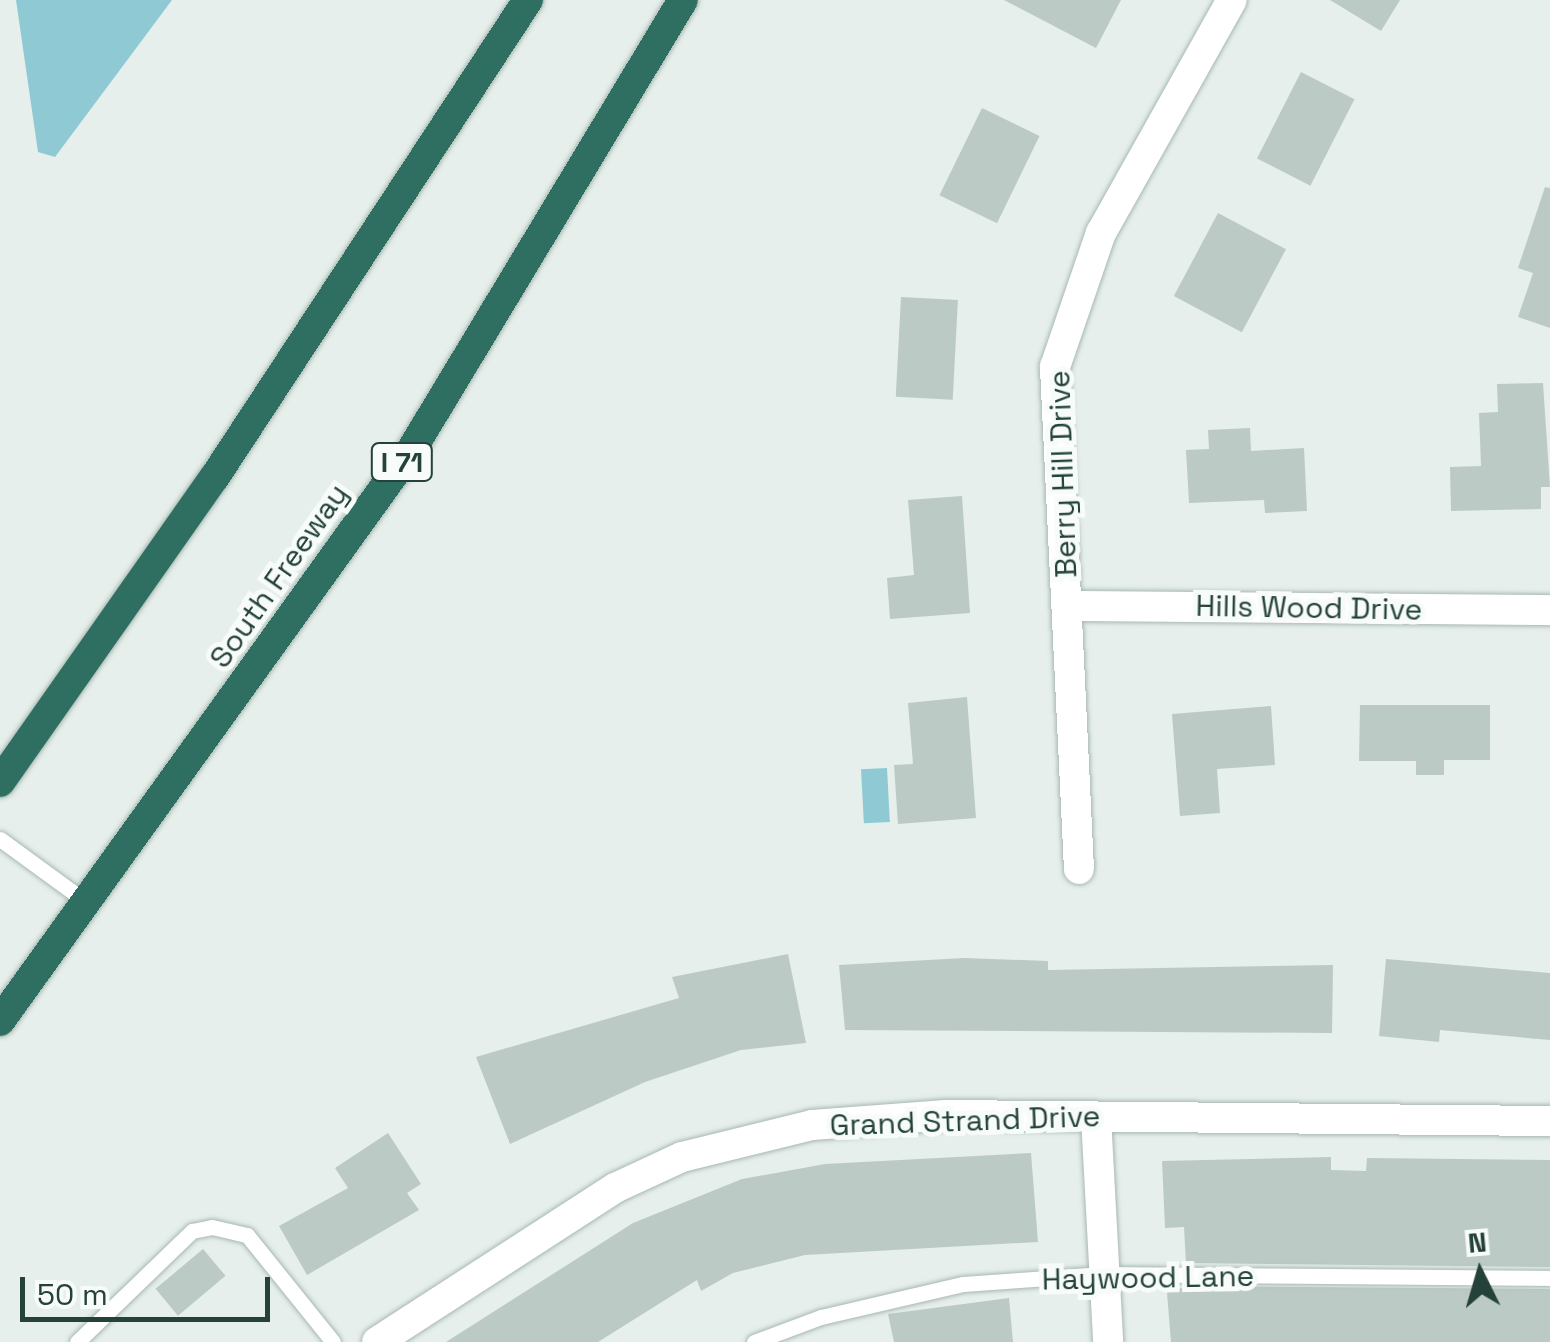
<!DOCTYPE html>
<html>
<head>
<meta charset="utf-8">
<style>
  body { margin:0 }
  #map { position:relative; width:1550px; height:1342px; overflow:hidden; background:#e6efeb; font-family:"Space Grotesk",sans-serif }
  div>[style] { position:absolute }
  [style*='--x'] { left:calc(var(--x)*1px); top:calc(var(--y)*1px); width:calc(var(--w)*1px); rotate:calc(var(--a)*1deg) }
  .water>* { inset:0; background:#8ec9d4; transform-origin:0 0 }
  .building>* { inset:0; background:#bbcac4; transform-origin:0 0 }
  .roads { filter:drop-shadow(0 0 2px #a8b8b2) drop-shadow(0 0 2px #a8b8b2) }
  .service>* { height:15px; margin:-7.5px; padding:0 7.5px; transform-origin:7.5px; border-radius:7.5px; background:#fff }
  .minor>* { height:30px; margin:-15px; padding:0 15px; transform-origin:15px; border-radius:15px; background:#fff }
  .motorway>* { height:30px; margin:-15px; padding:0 15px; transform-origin:15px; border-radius:15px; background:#2f6f62 }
  span { translate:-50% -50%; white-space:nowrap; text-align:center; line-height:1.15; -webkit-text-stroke:10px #f7fbf9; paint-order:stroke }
  .shield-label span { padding:2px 8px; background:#f7fbf9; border:2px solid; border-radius:8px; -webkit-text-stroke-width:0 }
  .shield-label { font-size:28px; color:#24423a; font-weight:700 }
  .street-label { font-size:30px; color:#24423a }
  .north { position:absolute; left:1430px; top:1222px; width:100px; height:100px; -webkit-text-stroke:8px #f7fbf9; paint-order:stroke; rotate:355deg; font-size:28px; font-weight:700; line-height:40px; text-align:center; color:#24423a }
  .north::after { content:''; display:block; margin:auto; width:35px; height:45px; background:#24423a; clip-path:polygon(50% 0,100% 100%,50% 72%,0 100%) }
  .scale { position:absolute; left:20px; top:1277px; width:250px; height:45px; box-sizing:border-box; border:5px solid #24423a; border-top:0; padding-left:12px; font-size:30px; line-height:35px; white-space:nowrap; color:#24423a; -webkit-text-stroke:8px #f7fbf9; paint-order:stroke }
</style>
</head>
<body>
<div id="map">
  <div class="water">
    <i style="clip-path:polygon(16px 0,172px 0,55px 157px,38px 152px)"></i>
    <i style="left:887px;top:768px;width:54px;height:26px;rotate:87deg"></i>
  </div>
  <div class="building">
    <i style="clip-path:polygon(1004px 0,1121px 0,1096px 48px)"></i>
    <i style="clip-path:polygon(1330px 0,1400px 0,1381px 31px)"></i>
    <i style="left:1301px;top:72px;width:60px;height:97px;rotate:27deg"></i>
    <i style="left:982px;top:108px;width:64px;height:97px;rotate:26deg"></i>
    <i style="clip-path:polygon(1545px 187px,1550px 188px,1550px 328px,1518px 317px,1533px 273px,1518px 268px)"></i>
    <i style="left:1218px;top:213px;width:77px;height:94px;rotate:28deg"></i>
    <i style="left:901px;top:297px;width:57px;height:100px;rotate:3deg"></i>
    <i style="clip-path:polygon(1543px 383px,1550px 487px,1541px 487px,1541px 509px,1451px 511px,1450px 467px,1481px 466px,1479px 413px,1498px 412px,1497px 384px)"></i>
    <i style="clip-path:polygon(1250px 428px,1251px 451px,1304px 448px,1307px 511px,1265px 513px,1264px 500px,1189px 503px,1186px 450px,1209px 449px,1208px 430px)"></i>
    <i style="clip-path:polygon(962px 496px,970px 613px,890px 619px,887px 578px,914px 575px,908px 500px)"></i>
    <i style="clip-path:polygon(967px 697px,976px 818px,898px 824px,894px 765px,913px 764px,908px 703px)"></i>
    <i style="clip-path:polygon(1360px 705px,1490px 705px,1490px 760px,1444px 760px,1444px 775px,1416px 775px,1416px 761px,1359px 761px)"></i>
    <i style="clip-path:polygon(1271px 706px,1275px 765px,1217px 769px,1220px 813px,1180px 816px,1172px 714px)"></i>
    <i style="clip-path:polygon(788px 954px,806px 1043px,741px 1050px,645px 1082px,510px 1144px,476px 1057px,679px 998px,672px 977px)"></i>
    <i style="clip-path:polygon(964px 958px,1048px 961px,1048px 970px,1333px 965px,1332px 1033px,845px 1030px,839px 965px)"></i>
    <i style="clip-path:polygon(1386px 959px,1550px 973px,1550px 1040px,1440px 1030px,1439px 1042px,1379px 1036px)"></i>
    <i style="clip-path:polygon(388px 1133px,421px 1184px,407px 1193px,419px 1210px,307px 1275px,279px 1226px,348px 1188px,335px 1168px)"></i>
    <i style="clip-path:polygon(1031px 1153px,1038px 1242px,805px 1255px,733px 1273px,701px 1291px,697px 1280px,598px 1342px,446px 1342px,633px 1223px,742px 1179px,825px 1164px)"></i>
    <i style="clip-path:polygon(1331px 1157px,1331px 1170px,1366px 1171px,1367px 1158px,1550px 1160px,1550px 1267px,1186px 1263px,1184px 1227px,1165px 1228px,1162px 1161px)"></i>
    <i style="left:203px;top:1249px;width:35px;height:62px;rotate:50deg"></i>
    <i style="clip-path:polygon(1187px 1286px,1550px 1289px,1550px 1342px,1171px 1342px,1167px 1293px)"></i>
    <i style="clip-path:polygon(1009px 1298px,1013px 1342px,894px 1342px,888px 1314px)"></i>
  </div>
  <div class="roads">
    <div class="service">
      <i style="--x:0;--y:839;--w:110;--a:36.1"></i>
      <i style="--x:77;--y:1342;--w:160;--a:-44"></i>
      <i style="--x:192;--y:1231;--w:20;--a:-11"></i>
      <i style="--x:212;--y:1227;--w:36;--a:13"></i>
      <i style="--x:247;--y:1235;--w:137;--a:51.2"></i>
      <i style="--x:754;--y:1342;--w:72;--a:-20.5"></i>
      <i style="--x:821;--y:1317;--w:146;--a:-13.1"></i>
      <i style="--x:963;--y:1284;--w:141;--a:-4.1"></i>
      <i style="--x:1104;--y:1274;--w:446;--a:0.5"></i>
    </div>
    <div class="minor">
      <i style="--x:1068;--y:606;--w:482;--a:0.5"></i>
      <i style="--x:1079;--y:869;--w:503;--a:-92.74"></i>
      <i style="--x:1055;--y:367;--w:142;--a:-71.1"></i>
      <i style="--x:1101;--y:233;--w:267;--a:-60.7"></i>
      <i style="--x:1096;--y:1117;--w:225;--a:86.9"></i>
      <i style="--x:377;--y:1342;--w:283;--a:-32.9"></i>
      <i style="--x:615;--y:1188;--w:74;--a:-24.8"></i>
      <i style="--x:682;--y:1157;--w:134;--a:-13.8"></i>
      <i style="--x:812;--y:1125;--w:134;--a:-4.3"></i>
      <i style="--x:946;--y:1115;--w:604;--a:0.57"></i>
    </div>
    <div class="motorway">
      <i style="--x:0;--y:782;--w:372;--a:-54.9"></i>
      <i style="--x:214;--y:478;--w:572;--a:-56.7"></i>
      <i style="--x:0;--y:1021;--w:705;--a:-54.24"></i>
      <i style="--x:412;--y:449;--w:524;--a:-58.89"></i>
    </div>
  </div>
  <div class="shield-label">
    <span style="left:402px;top:462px">I 71</span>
  </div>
  <div class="street-label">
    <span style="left:1063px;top:474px;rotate:-92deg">Berry Hill Drive</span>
    <span style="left:279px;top:576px;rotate:-55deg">South Freeway</span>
    <span style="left:1309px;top:608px;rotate:1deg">Hills Wood Drive</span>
    <span style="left:965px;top:1121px;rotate:-2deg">Grand Strand Drive</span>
    <span style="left:1148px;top:1278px;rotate:-1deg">Haywood Lane</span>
  </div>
  <div class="north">N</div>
  <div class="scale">50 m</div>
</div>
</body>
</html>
